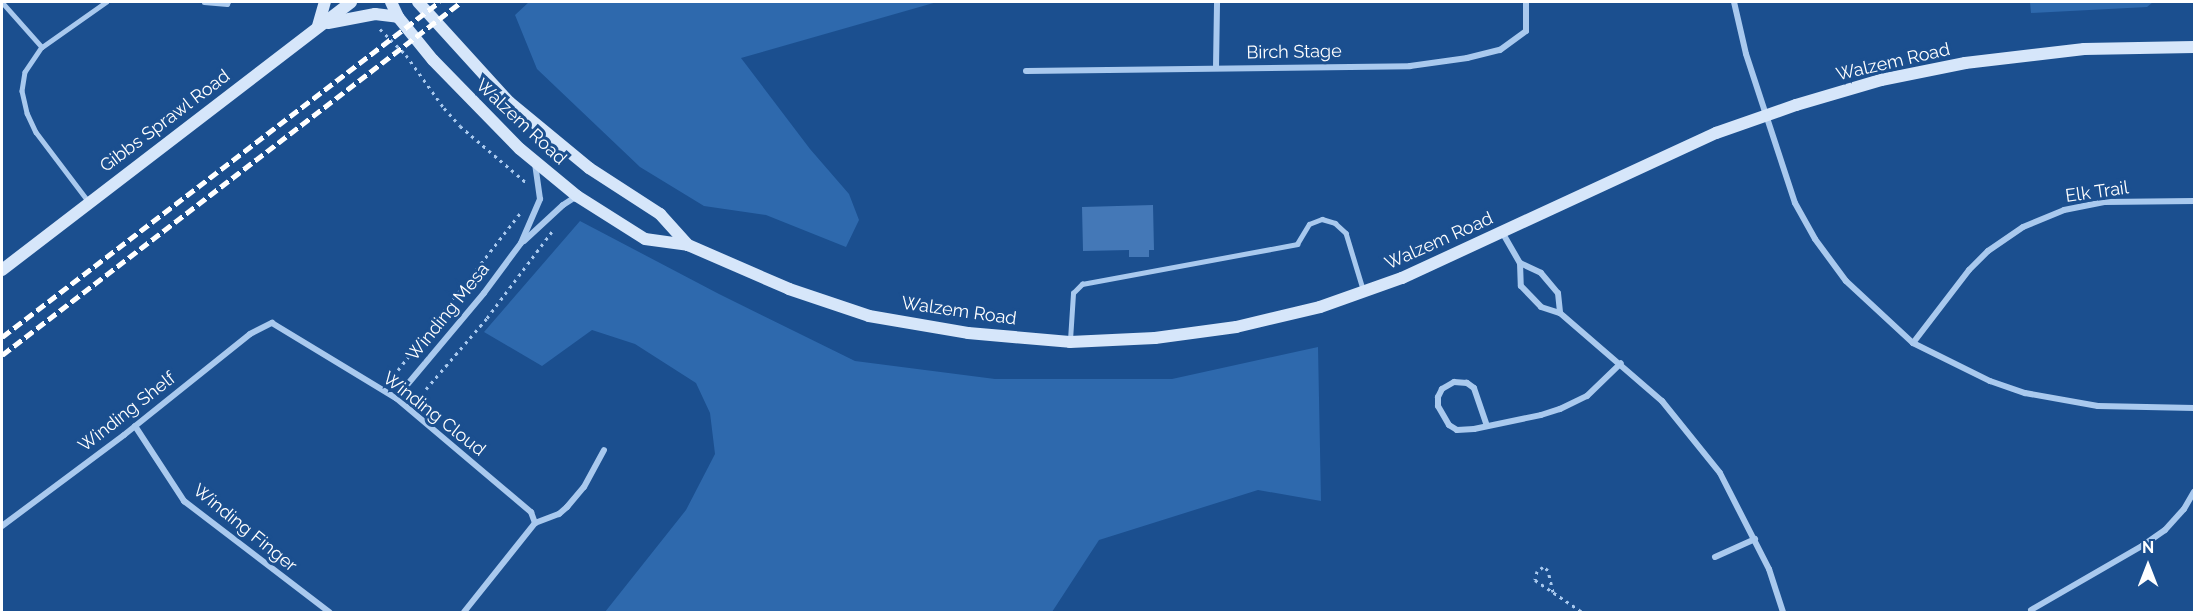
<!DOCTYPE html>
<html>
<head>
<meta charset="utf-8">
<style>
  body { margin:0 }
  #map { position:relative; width:2196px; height:614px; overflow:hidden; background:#1b4f8f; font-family:Raleway,sans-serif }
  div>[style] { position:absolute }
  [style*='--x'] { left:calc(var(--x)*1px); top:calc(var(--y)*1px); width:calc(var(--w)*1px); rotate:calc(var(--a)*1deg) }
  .green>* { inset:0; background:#2e69ad }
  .building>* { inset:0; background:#4478b7 }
  .path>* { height:3px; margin-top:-1.5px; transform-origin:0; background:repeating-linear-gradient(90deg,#a9c9ee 0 3px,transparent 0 7.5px) }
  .lane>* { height:4.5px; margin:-2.25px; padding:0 2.25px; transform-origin:2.25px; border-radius:2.25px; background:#a9c9ee }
  .street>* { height:6px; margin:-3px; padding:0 3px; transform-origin:3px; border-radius:3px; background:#a9c9ee }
  .secondary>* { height:12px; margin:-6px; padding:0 6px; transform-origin:6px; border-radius:6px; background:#d6e6fa }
  .rail>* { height:4.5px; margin-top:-2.25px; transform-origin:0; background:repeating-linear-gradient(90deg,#fff 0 10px,transparent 0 14.5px) }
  span { translate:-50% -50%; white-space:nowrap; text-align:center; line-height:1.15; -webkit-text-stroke:6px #1b4f8f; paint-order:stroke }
  .street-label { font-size:18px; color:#fff }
  .frame { position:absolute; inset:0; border:3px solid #fff; pointer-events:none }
  .north { position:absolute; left:2118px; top:536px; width:60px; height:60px; -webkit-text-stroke:4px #1b4f8f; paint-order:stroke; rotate:0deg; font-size:16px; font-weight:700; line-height:24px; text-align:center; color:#fff }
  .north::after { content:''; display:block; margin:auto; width:21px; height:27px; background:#fff; clip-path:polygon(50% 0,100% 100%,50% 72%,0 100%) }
</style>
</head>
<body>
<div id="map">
  <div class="green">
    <i style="clip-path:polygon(529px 2px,937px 2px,741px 58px,810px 149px,849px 194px,859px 220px,846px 247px,766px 215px,704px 206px,640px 167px,537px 69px,515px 15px)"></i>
    <i style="clip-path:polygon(2030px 2px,2153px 2px,2147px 7px,2031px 13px)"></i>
    <i style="clip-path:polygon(580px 221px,719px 294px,855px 361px,995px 379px,1172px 379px,1318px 347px,1321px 501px,1258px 490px,1099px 540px,1052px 612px,605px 612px,686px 510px,715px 454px,710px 413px,696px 383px,635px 344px,592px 330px,542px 366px,484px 332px)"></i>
  </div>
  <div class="building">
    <i style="clip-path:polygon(1153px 205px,1154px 250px,1149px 250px,1149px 257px,1129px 257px,1129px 250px,1083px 251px,1082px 207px)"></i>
  </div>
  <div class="path">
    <i style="--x:380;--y:29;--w:37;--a:45"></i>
    <i style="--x:406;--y:55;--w:65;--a:54.4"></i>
    <i style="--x:444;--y:108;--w:24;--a:48"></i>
    <i style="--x:460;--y:126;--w:89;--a:40.5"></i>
    <i style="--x:398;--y:370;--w:202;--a:-52.1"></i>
    <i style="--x:426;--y:389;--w:94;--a:-49.3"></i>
    <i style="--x:487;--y:318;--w:110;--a:-53.1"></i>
    <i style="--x:1553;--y:592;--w:23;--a:-103"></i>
    <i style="--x:1548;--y:570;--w:6;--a:-149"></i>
    <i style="--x:1543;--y:567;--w:7;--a:146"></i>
    <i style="--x:1537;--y:571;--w:9;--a:103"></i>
    <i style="--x:1535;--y:580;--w:57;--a:34.2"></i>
  </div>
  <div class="lane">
    <i style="--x:2;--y:2;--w:60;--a:48.4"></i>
    <i style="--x:42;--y:47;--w:78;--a:-35.1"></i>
    <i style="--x:204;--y:2;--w:23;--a:5"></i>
    <i style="--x:227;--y:4;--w:2;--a:-63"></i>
    <i style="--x:42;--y:47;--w:30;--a:124"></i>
    <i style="--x:25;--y:72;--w:19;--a:99"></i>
    <i style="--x:22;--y:91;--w:23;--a:77"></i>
    <i style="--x:27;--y:113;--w:21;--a:65"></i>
    <i style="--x:36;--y:132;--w:88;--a:52.9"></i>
    <i style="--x:1070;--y:340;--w:47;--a:-86.3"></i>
    <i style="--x:1073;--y:293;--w:13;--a:-45"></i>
    <i style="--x:1082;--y:284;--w:219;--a:-10.5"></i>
    <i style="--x:1297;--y:244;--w:23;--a:-59"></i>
    <i style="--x:1309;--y:224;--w:14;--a:-21"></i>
    <i style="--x:1322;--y:219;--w:14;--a:17"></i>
    <i style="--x:1335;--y:223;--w:15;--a:42"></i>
    <i style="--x:1346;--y:233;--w:59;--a:73.1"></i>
  </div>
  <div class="street">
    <i style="--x:1734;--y:2;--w:53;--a:77"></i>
    <i style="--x:1746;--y:54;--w:157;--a:71.8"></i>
    <i style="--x:1795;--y:203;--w:41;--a:60.9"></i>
    <i style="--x:1815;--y:239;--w:52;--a:53.6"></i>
    <i style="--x:1846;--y:281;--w:91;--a:42.8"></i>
    <i style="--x:1913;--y:343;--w:86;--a:26.3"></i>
    <i style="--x:1990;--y:381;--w:37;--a:19"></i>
    <i style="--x:2025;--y:393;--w:74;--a:10.1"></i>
    <i style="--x:2098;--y:406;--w:96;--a:1.2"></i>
    <i style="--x:1216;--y:68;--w:66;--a:-89.1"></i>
    <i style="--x:1026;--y:71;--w:384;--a:-0.7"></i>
    <i style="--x:1410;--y:66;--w:58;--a:-8"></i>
    <i style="--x:1467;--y:58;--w:34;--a:-14"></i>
    <i style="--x:1500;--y:50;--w:32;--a:-36"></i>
    <i style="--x:1526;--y:31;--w:29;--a:-90"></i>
    <i style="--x:1502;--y:232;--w:36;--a:60"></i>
    <i style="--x:1520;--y:263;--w:23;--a:88"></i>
    <i style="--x:1521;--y:286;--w:29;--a:46"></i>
    <i style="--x:1541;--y:307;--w:20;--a:18"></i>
    <i style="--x:1560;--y:313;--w:135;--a:40.8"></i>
    <i style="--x:1662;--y:401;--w:92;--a:51.1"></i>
    <i style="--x:1720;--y:473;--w:108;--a:63"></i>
    <i style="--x:1769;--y:569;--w:45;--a:72"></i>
    <i style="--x:524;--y:241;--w:53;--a:-42.7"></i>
    <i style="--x:563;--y:205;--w:17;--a:-33"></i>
    <i style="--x:1520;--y:263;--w:23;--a:25"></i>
    <i style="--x:1541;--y:273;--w:26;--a:50"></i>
    <i style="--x:1558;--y:293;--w:20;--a:84"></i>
    <i style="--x:1913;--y:343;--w:92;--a:-52.5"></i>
    <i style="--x:1969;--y:270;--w:27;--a:-45"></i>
    <i style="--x:1988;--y:251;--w:42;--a:-34.4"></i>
    <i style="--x:2023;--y:227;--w:44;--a:-22.5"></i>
    <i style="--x:2064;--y:210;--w:41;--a:-11.3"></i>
    <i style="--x:2104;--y:202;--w:90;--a:-0.6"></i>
    <i style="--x:396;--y:398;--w:137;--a:-50"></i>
    <i style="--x:484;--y:293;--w:62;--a:-53.5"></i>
    <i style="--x:521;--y:243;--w:48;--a:-66.6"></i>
    <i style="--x:540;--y:199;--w:36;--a:-98"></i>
    <i style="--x:135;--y:426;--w:90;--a:56.8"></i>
    <i style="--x:184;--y:501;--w:183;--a:37.4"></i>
    <i style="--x:1487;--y:426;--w:40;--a:-108.9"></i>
    <i style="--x:1474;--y:388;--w:9;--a:-144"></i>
    <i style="--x:1467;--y:383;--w:13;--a:-176"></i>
    <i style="--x:1454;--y:382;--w:14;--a:150"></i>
    <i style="--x:1442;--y:389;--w:9;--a:117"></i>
    <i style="--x:1438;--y:397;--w:9;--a:90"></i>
    <i style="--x:1438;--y:406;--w:22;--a:60"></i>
    <i style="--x:1449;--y:425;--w:9;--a:32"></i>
    <i style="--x:1457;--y:430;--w:17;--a:-3"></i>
    <i style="--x:1474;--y:429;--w:68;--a:-11.8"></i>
    <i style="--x:1541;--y:415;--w:20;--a:-18"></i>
    <i style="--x:1560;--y:409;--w:30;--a:-26"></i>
    <i style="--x:1587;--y:396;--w:47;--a:-44.1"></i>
    <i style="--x:2;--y:526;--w:152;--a:-36.7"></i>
    <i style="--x:124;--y:435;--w:161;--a:-38.7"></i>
    <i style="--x:250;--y:334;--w:25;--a:-27"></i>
    <i style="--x:272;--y:323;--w:145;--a:31.2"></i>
    <i style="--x:396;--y:398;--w:177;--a:40.2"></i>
    <i style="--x:531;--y:512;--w:12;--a:70"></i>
    <i style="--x:1715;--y:557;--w:44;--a:-24.2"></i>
    <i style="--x:2031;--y:610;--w:128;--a:-30"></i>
    <i style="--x:2142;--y:546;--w:28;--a:-35"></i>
    <i style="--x:2165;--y:530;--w:28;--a:-48"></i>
    <i style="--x:2184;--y:509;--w:20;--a:-60"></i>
    <i style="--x:464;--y:612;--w:114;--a:-51.4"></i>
    <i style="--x:535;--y:523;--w:26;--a:-21"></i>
    <i style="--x:559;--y:514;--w:11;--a:-41"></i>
    <i style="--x:567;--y:507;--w:26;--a:-50"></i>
    <i style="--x:584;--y:487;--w:42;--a:-61.6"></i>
  </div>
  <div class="secondary">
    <i style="--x:391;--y:2;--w:17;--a:65"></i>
    <i style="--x:398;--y:17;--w:55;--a:50.9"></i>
    <i style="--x:433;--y:60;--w:124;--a:45.7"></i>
    <i style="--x:520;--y:149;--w:74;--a:39.5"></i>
    <i style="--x:577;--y:196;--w:80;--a:32.3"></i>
    <i style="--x:645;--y:239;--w:43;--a:7.9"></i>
    <i style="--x:688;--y:245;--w:110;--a:23.5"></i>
    <i style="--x:789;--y:289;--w:84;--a:18.6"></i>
    <i style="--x:869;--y:316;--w:100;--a:9.7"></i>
    <i style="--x:968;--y:333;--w:102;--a:5"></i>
    <i style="--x:1070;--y:342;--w:85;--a:-2.7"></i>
    <i style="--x:1155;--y:338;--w:82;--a:-7.7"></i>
    <i style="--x:1236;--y:327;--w:86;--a:-13.4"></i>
    <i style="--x:1320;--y:307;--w:87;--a:-19.5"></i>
    <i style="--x:1402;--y:278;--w:346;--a:-24.8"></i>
    <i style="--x:1716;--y:133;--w:85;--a:-19.3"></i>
    <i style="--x:1796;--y:105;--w:89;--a:-16.4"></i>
    <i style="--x:1881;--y:80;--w:86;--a:-11.4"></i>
    <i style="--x:1965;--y:63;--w:120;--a:-6.7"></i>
    <i style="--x:2084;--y:49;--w:110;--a:-1"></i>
    <i style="--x:418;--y:2;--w:135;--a:47.7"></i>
    <i style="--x:509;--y:102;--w:104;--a:39.5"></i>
    <i style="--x:589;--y:168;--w:85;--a:32.9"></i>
    <i style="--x:660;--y:214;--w:42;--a:47.9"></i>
    <i style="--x:328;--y:23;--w:48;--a:-10.8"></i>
    <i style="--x:375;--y:14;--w:23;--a:7"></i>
    <i style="--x:318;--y:26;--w:25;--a:-74"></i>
    <i style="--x:2;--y:270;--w:440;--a:-37.5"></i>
  </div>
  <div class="rail">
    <i style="--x:2;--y:337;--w:551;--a:-37.47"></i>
    <i style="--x:2;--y:355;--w:579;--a:-37.56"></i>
  </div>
  <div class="street-label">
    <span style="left:1294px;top:52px;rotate:-1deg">Birch Stage</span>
    <span style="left:1893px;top:62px;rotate:-13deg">Walzem Road</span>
    <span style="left:165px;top:121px;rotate:-37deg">Gibbs Sprawl Road</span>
    <span style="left:521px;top:122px;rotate:43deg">Walzem Road</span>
    <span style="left:2097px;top:192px;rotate:-8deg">Elk Trail</span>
    <span style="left:1439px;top:241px;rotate:-24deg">Walzem Road</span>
    <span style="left:959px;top:311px;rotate:8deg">Walzem Road</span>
    <span style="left:448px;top:312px;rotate:-51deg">Winding Mesa</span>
    <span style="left:127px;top:412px;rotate:-38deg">Winding Shelf</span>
    <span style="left:434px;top:414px;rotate:38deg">Winding Cloud</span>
    <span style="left:245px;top:528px;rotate:39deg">Winding Finger</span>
  </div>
  <div class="frame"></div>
  <div class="north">N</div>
</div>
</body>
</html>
